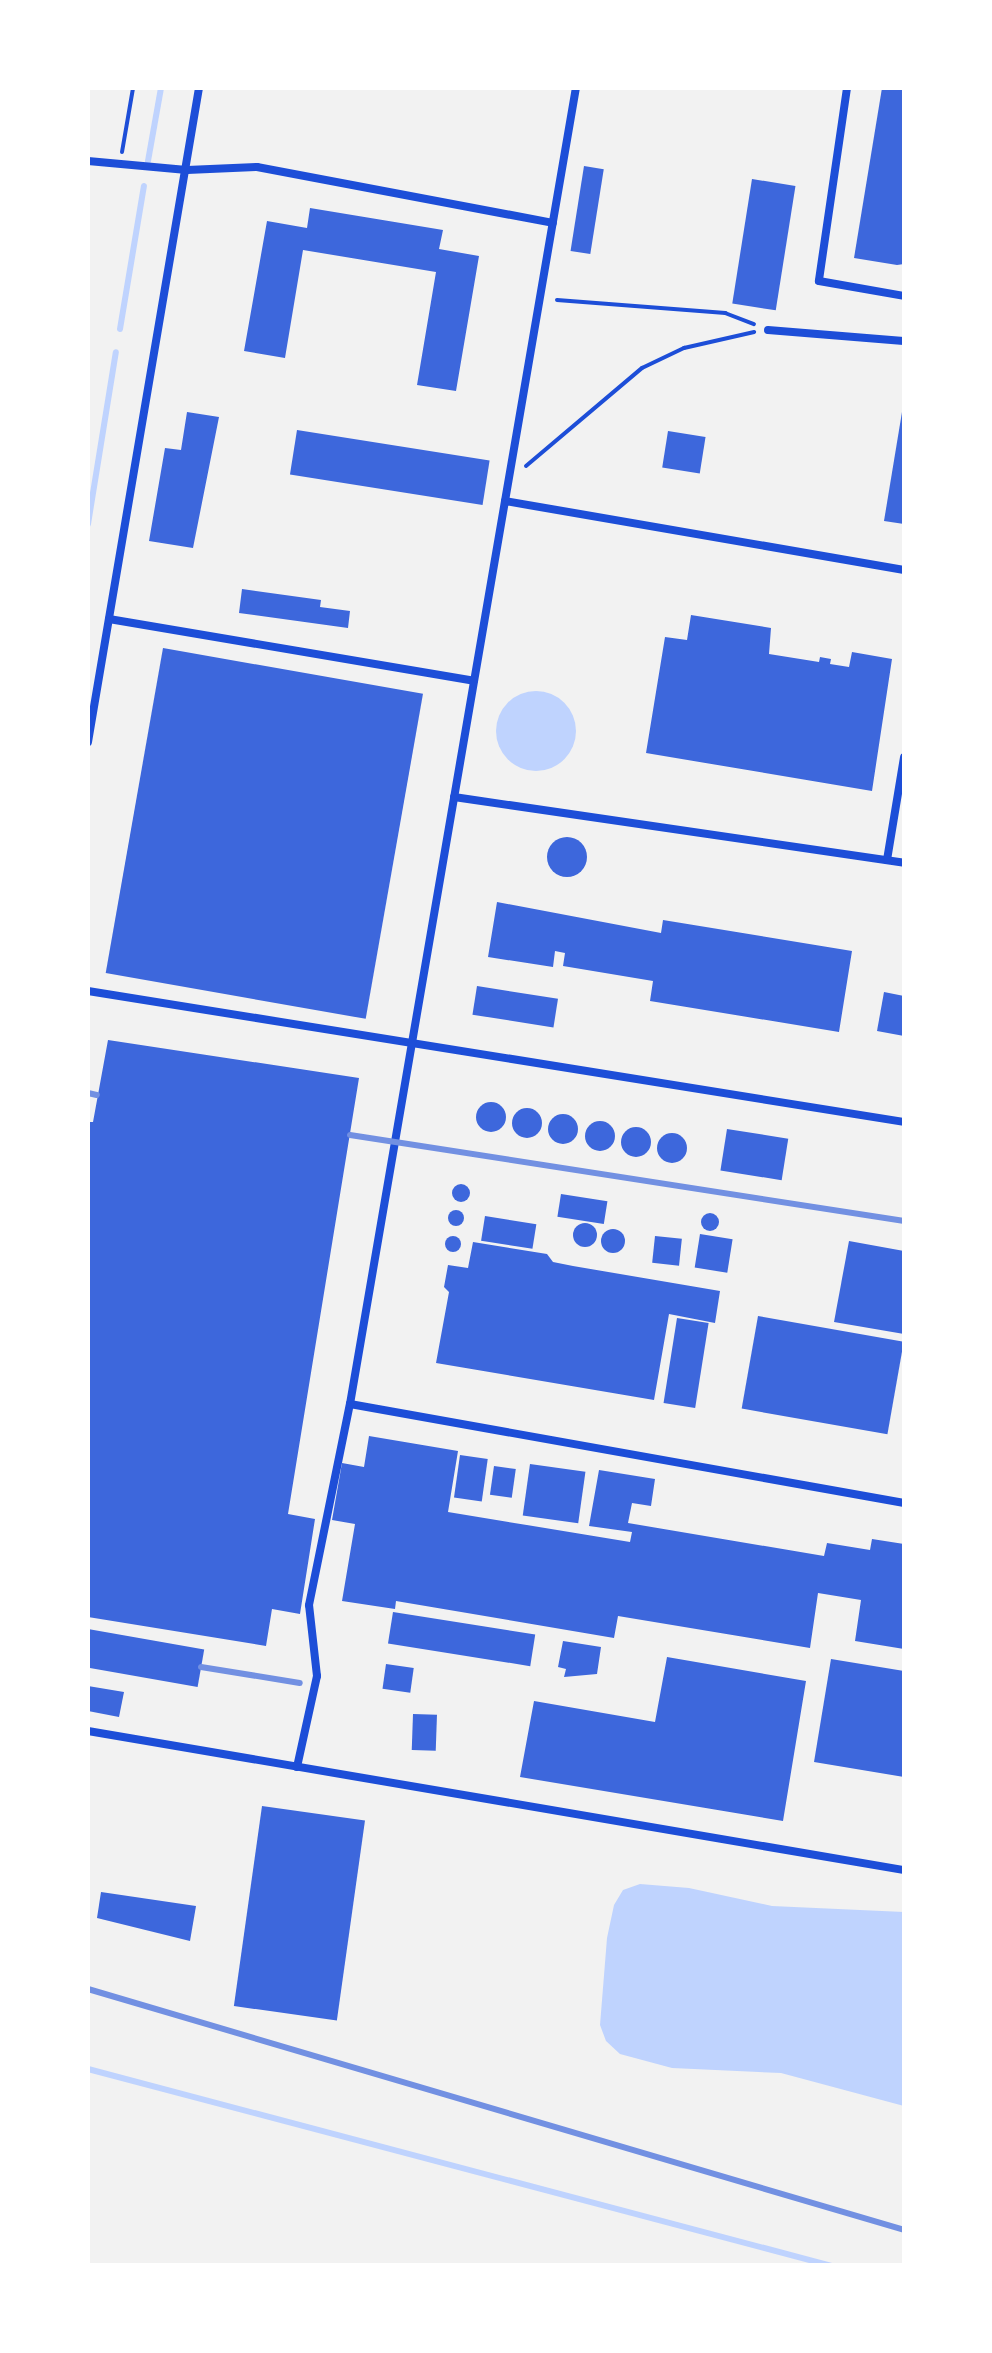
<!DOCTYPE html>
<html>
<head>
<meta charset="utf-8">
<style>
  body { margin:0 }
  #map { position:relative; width:992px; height:2353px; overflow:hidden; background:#f2f2f2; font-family:Karla,sans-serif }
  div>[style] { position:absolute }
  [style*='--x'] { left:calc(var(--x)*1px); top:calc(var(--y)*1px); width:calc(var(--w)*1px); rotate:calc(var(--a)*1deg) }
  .water>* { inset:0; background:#bfd3fe }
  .round { border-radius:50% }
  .stream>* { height:6px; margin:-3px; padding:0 3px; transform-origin:3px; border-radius:3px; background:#bfd3fe }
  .building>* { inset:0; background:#3d67dc; transform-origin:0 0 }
  .path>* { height:4px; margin:-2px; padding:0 2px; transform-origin:2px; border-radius:2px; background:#1d4ed8 }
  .service>* { height:8px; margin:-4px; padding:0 4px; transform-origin:4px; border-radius:4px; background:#1d4ed8 }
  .rail>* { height:6px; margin:-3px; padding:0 3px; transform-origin:3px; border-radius:3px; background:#7290e2 }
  span { translate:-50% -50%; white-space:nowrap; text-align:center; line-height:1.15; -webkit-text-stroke:8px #fff; paint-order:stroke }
  .frame { position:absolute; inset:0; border:90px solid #fff; pointer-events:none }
</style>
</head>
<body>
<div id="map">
  <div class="water">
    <i class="round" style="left:496px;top:691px;width:80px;height:80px"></i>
    <i style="clip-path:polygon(640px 1884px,689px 1888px,772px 1906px,904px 1912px,904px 2106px,781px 2073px,672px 2068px,620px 2054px,606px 2041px,600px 2025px,607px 1938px,614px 1905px,623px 1890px)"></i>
  </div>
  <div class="stream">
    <i style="--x:148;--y:161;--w:74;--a:-79.9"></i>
    <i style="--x:120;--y:329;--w:145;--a:-80.5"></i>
    <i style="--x:88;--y:524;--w:174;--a:-80.8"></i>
    <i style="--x:88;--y:2069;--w:770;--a:14.83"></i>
  </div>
  <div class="building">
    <i style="clip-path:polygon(882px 88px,904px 88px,904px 264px,897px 265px,854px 258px)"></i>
    <i style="left:584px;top:166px;width:20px;height:86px;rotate:9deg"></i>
    <i style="left:752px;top:179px;width:44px;height:126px;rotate:9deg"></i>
    <i style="clip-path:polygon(310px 208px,443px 230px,439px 249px,479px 256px,456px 391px,417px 385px,436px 272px,303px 250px,285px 358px,244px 351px,267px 221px,307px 228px)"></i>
    <i style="clip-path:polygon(187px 412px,219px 417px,193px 548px,149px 541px,165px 448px,181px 450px)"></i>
    <i style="clip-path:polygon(902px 412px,904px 412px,904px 524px,884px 521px)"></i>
    <i style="left:297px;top:430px;width:195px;height:45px;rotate:9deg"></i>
    <i style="left:668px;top:431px;width:38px;height:37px;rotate:9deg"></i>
    <i style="clip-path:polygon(242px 589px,321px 600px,320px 607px,350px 611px,348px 628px,239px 613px)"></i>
    <i style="clip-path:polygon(691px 615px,771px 628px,769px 654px,819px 662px,820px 657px,831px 659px,830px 664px,849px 667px,852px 652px,892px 659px,872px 791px,646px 753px,665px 637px,687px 640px)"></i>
    <i style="left:163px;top:648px;width:264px;height:330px;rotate:10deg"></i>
    <i class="round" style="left:547px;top:837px;width:40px;height:40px"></i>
    <i style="clip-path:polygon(497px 902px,661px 933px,663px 920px,852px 951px,839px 1032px,650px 1001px,653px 981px,563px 966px,565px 953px,555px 951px,553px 967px,488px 957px)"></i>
    <i style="left:477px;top:986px;width:82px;height:29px;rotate:9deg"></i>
    <i style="clip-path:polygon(884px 992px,904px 996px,904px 1036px,877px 1031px)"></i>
    <i style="clip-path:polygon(108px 1040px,359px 1078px,288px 1514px,315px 1519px,300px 1614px,272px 1609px,266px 1646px,88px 1617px,88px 1122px,93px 1122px)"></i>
    <i class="round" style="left:476px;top:1102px;width:30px;height:30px"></i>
    <i class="round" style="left:512px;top:1108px;width:30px;height:30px"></i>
    <i class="round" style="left:548px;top:1114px;width:30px;height:30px"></i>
    <i class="round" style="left:585px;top:1121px;width:30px;height:30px"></i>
    <i class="round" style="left:621px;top:1127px;width:30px;height:30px"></i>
    <i style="left:727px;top:1129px;width:62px;height:42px;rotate:9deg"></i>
    <i class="round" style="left:657px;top:1133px;width:30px;height:30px"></i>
    <i class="round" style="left:452px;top:1184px;width:18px;height:18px"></i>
    <i style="left:561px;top:1194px;width:47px;height:23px;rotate:9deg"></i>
    <i class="round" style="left:448px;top:1210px;width:16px;height:16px"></i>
    <i class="round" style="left:701px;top:1213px;width:18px;height:18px"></i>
    <i style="left:485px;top:1216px;width:52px;height:25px;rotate:9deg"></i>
    <i class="round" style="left:573px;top:1223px;width:24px;height:24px"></i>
    <i class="round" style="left:601px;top:1229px;width:24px;height:24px"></i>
    <i style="left:700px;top:1234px;width:33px;height:34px;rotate:9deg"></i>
    <i style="left:655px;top:1236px;width:27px;height:27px;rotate:6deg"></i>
    <i class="round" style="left:445px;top:1236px;width:16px;height:16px"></i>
    <i style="clip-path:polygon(849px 1241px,904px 1251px,904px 1334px,834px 1322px)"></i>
    <i style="clip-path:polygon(473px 1242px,547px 1254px,553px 1262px,573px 1266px,720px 1291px,715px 1323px,669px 1314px,654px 1400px,436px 1363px,449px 1292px,444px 1287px,448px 1265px,468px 1268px)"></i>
    <i style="left:758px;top:1316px;width:148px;height:94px;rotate:10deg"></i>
    <i style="left:677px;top:1318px;width:32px;height:86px;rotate:9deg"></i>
    <i style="clip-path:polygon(369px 1436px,458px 1451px,448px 1512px,630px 1542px,632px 1532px,589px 1526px,599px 1470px,655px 1479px,651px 1506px,632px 1503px,628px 1523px,824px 1556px,827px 1543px,870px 1550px,872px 1539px,904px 1544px,904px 1649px,855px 1641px,861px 1600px,818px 1593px,810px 1648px,618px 1616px,614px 1638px,396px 1601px,395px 1609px,342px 1601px,355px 1524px,332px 1520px,342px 1463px,364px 1467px)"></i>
    <i style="left:460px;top:1455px;width:28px;height:43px;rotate:8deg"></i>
    <i style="left:530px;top:1464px;width:56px;height:52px;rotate:8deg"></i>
    <i style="left:494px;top:1466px;width:22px;height:29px;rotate:8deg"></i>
    <i style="left:393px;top:1612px;width:144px;height:32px;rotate:9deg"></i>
    <i style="left:88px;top:1629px;width:118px;height:38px;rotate:10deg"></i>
    <i style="clip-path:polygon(563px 1641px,601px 1647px,597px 1674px,564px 1677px,566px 1669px,558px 1667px)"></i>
    <i style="clip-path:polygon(667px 1657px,806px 1681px,783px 1821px,520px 1777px,534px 1701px,655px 1722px)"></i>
    <i style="clip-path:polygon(831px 1659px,904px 1671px,904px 1777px,814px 1762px)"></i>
    <i style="left:386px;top:1664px;width:28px;height:25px;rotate:8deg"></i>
    <i style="clip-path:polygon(88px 1686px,124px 1692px,119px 1717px,88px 1711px)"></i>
    <i style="left:413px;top:1714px;width:24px;height:36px;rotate:2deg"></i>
    <i style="left:262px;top:1806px;width:104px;height:202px;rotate:8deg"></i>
    <i style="clip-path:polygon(101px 1892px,196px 1906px,190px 1941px,97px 1918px)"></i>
  </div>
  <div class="path">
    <i style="--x:122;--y:152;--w:65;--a:-80.2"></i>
    <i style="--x:557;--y:300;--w:169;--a:4.4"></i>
    <i style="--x:725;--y:313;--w:31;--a:21"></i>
    <i style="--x:526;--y:466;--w:152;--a:-40.2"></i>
    <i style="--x:642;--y:368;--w:47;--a:-25.5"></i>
    <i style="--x:684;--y:348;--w:72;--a:-12.9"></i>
  </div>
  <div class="service">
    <i style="--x:847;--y:88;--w:195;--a:98.3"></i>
    <i style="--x:819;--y:281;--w:86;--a:10"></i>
    <i style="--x:88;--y:161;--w:99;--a:5.2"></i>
    <i style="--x:187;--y:170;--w:70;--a:-2.5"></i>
    <i style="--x:257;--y:167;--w:301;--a:10.7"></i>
    <i style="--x:768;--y:330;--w:136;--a:4.6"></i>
    <i style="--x:505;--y:501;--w:405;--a:9.8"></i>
    <i style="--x:109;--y:619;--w:370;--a:9.6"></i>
    <i style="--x:88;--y:742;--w:663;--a:-80.37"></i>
    <i style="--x:454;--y:797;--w:455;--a:8.3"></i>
    <i style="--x:887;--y:860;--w:104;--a:-80.6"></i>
    <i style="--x:88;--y:991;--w:826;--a:9.12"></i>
    <i style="--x:350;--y:1404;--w:563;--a:10.13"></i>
    <i style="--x:88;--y:1731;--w:828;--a:9.67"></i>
    <i style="--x:297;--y:1767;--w:93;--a:-77.6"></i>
    <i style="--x:317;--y:1676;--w:71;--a:-96.4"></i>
    <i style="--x:309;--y:1605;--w:205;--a:-78.5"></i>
    <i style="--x:350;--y:1404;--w:1335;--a:-80.26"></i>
  </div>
  <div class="rail">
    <i style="--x:88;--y:1093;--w:9;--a:13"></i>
    <i style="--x:350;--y:1135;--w:561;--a:8.82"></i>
    <i style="--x:201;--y:1667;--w:100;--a:9.2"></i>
    <i style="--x:88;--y:1989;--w:851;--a:16.45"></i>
  </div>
  <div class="frame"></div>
</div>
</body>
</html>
